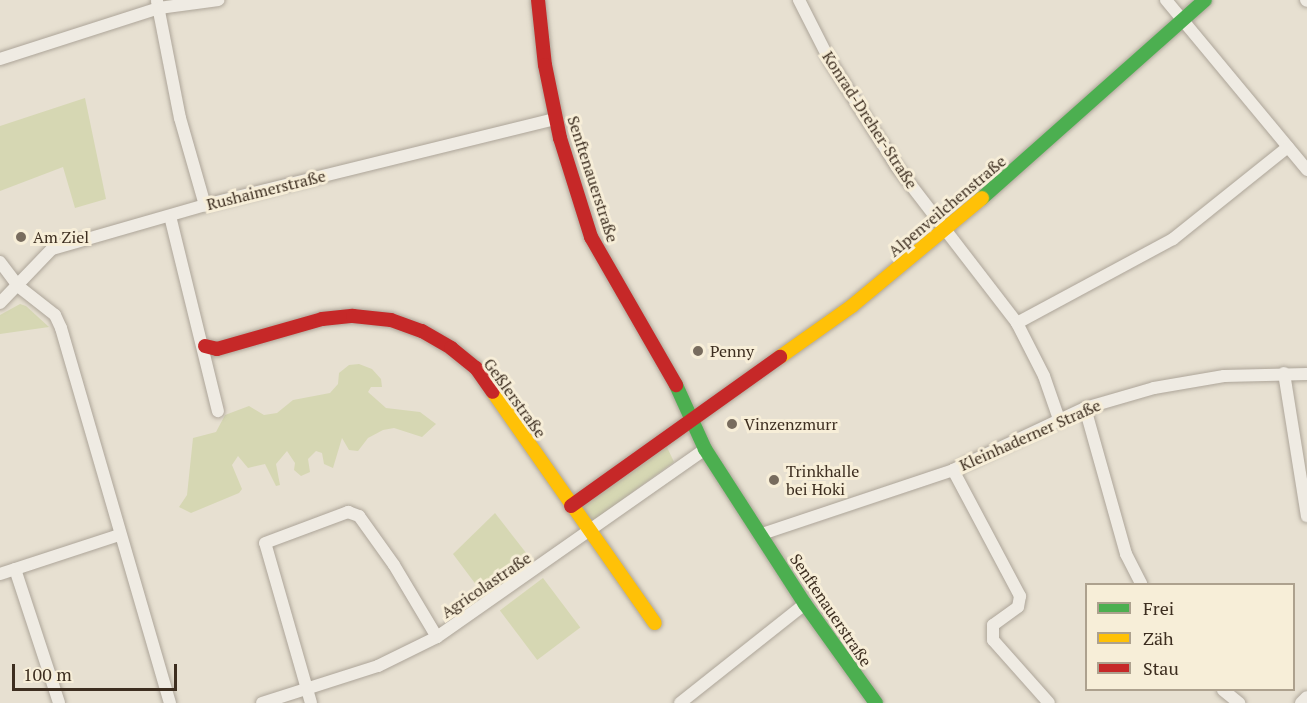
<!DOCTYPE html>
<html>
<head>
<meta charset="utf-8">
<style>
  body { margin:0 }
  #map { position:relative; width:1307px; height:703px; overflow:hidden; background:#e7e0d1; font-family:"PT Serif",serif }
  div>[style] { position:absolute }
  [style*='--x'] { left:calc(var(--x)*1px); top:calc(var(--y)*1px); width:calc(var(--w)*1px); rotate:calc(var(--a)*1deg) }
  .green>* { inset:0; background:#d6d7b3; transform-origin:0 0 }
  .roads { filter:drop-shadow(0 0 2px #ada599) drop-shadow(0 0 2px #ada599) }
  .street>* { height:12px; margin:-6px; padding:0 6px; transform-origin:6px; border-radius:6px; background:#efebe3 }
  .fast>* { height:14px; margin:-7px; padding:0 7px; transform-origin:7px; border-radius:7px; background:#4caf50 }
  .slow>* { height:14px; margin:-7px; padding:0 7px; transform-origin:7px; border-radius:7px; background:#ffc107 }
  .jam>* { height:14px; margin:-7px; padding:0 7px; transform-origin:7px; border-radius:7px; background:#c62828 }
  .dots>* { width:16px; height:16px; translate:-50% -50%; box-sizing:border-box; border:3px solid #f7eed8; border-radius:50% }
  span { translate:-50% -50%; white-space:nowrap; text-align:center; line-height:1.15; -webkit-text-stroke:6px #f7eed8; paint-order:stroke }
  .street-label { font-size:16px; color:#3d2e20 }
  .poi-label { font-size:16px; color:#3d2e20 }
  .left { translate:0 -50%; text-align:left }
  .legend { position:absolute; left:1085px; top:583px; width:210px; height:108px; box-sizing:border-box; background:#f7eed8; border:2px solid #ada18e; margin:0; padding:8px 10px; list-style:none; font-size:18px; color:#3d2e20 }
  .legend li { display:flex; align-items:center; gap:12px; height:30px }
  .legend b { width:30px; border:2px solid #ada18e }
  .scale { position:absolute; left:12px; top:664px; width:165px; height:27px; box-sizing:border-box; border:3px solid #3d2e20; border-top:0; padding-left:8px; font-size:18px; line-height:21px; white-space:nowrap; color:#3d2e20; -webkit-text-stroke:4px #f7eed8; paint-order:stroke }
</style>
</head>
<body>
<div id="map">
  <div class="green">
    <i style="clip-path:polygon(85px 98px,106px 199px,75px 208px,63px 167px,0 191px,0 126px)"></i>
    <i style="clip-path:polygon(20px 304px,26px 306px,49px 327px,0 334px,0 315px)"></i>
    <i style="clip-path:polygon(359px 364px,372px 369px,381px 379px,382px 387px,371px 387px,368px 392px,386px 408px,420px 412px,436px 424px,422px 437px,394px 428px,383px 430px,368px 438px,358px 451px,349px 450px,342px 438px,333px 468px,324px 464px,322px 453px,316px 451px,308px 459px,310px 472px,301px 476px,294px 470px,295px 463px,287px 451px,276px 464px,280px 485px,276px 486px,265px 464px,248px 468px,238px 456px,232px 465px,242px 489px,239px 493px,191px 513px,179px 507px,187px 495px,193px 438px,216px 432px,225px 415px,249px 406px,264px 415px,277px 413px,293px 400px,330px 393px,338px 384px,339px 373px,349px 365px)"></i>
    <i style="clip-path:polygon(665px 443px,674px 462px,594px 520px,589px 520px,579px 506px)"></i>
    <i style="clip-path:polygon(495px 513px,534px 563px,486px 598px,453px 554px)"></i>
    <i style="left:543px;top:578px;width:62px;height:54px;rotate:53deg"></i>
  </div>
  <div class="roads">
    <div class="street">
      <i style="--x:799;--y:0;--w:68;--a:63.1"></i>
      <i style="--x:830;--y:61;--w:125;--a:57.7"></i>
      <i style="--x:897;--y:167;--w:197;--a:52.4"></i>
      <i style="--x:1017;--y:323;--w:59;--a:63"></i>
      <i style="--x:1044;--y:376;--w:46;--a:70.8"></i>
      <i style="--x:1166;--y:0;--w:221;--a:50.3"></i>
      <i style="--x:1306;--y:0;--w:1;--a:45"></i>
      <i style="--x:157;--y:1;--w:119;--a:78.9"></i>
      <i style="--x:180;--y:118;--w:91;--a:74"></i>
      <i style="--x:0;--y:59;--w:167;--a:-17.8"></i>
      <i style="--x:159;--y:8;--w:60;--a:-7.7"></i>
      <i style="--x:170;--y:216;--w:201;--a:76.2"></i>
      <i style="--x:0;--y:262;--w:30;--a:53"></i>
      <i style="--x:18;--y:286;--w:47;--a:38.1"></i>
      <i style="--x:55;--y:315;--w:14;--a:65"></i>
      <i style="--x:61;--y:328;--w:391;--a:73.8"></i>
      <i style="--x:0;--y:303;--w:75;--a:-46.1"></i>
      <i style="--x:52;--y:249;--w:159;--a:-16"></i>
      <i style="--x:205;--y:205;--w:360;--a:-13.8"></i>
      <i style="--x:1017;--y:323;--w:177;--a:-28.3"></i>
      <i style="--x:1173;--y:239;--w:147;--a:-38.7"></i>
      <i style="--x:1284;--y:373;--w:145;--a:80.9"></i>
      <i style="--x:1085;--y:408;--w:152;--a:74.3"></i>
      <i style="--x:1126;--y:554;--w:34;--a:63"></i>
      <i style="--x:953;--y:470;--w:143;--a:62"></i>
      <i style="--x:1020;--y:596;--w:11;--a:100"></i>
      <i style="--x:1018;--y:607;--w:31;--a:144"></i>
      <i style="--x:993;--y:625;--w:15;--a:90"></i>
      <i style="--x:993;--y:640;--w:84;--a:48.4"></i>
      <i style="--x:762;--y:534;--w:201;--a:-18.5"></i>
      <i style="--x:953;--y:470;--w:146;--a:-25.2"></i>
      <i style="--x:1085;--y:408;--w:72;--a:-16.2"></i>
      <i style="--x:1154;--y:388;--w:71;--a:-9.7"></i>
      <i style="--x:1224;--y:376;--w:83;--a:-1.4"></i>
      <i style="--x:15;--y:569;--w:141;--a:71.8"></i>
      <i style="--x:0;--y:574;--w:125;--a:-18.1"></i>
      <i style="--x:1223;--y:690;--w:21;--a:39"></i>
      <i style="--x:262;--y:703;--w:122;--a:-17.7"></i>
      <i style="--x:378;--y:666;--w:66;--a:-26.2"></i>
      <i style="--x:437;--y:637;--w:327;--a:-35"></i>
      <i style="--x:311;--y:703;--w:166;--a:-106"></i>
      <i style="--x:265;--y:543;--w:89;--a:-20.5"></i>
      <i style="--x:348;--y:512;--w:12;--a:20"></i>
      <i style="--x:359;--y:516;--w:60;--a:54.5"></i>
      <i style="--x:394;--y:565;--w:84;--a:59.2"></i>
      <i style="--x:680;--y:703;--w:159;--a:-38.4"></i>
      <i style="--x:1301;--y:703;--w:8;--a:-45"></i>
    </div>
    <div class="fast">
      <i style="--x:982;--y:198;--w:298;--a:-41.6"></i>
      <i style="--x:676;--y:385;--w:70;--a:65.6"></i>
      <i style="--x:705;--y:449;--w:184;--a:57.2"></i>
      <i style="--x:805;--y:604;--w:122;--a:54.4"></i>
    </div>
    <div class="slow">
      <i style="--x:780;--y:357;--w:88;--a:-35.3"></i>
      <i style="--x:852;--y:306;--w:169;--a:-39.7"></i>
      <i style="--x:493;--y:392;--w:282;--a:55"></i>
    </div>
    <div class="jam">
      <i style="--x:538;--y:0;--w:65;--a:83.9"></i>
      <i style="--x:545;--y:65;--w:75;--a:78.4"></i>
      <i style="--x:560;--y:138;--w:104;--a:72.6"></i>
      <i style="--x:591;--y:237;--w:171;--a:60.1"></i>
      <i style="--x:205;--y:346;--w:12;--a:14"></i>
      <i style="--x:217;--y:349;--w:109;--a:-15.9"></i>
      <i style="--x:322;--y:319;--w:31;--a:-6"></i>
      <i style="--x:353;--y:316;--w:38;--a:6"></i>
      <i style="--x:391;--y:320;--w:33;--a:20"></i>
      <i style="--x:422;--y:331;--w:34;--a:30"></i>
      <i style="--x:451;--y:348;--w:32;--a:39"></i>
      <i style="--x:476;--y:368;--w:29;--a:55"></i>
      <i style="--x:571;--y:506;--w:257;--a:-35.5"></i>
    </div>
  </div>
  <div class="dots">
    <i style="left:21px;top:237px;background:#786c5e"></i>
    <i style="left:698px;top:351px;background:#786c5e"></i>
    <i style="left:732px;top:424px;background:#786c5e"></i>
    <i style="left:774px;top:480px;background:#786c5e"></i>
  </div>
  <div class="street-label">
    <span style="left:870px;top:120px;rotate:57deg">Konrad-Dreher-Straße</span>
    <span style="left:593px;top:179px;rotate:72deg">Senftenauerstraße</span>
    <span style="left:266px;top:190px;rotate:-14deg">Rushaimerstraße</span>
    <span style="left:947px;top:206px;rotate:-40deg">Alpenveilchenstraße</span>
    <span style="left:515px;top:398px;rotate:54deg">Geßlerstraße</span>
    <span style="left:1030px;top:435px;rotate:-24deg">Kleinhaderner Straße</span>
    <span style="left:486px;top:585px;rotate:-34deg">Agricolastraße</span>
    <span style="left:831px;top:610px;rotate:56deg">Senftenauerstraße</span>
  </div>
  <div class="poi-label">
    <span class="left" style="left:33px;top:237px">Am Ziel</span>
    <span class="left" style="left:710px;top:351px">Penny</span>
    <span class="left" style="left:744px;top:424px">Vinzenzmurr</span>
    <span class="left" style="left:786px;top:480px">Trinkhalle<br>bei Hoki</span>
  </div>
  <ul class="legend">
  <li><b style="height:8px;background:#4caf50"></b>Frei</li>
  <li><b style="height:8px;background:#ffc107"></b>Zäh</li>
  <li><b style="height:8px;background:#c62828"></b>Stau</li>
  </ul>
  <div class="scale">100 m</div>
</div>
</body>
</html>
